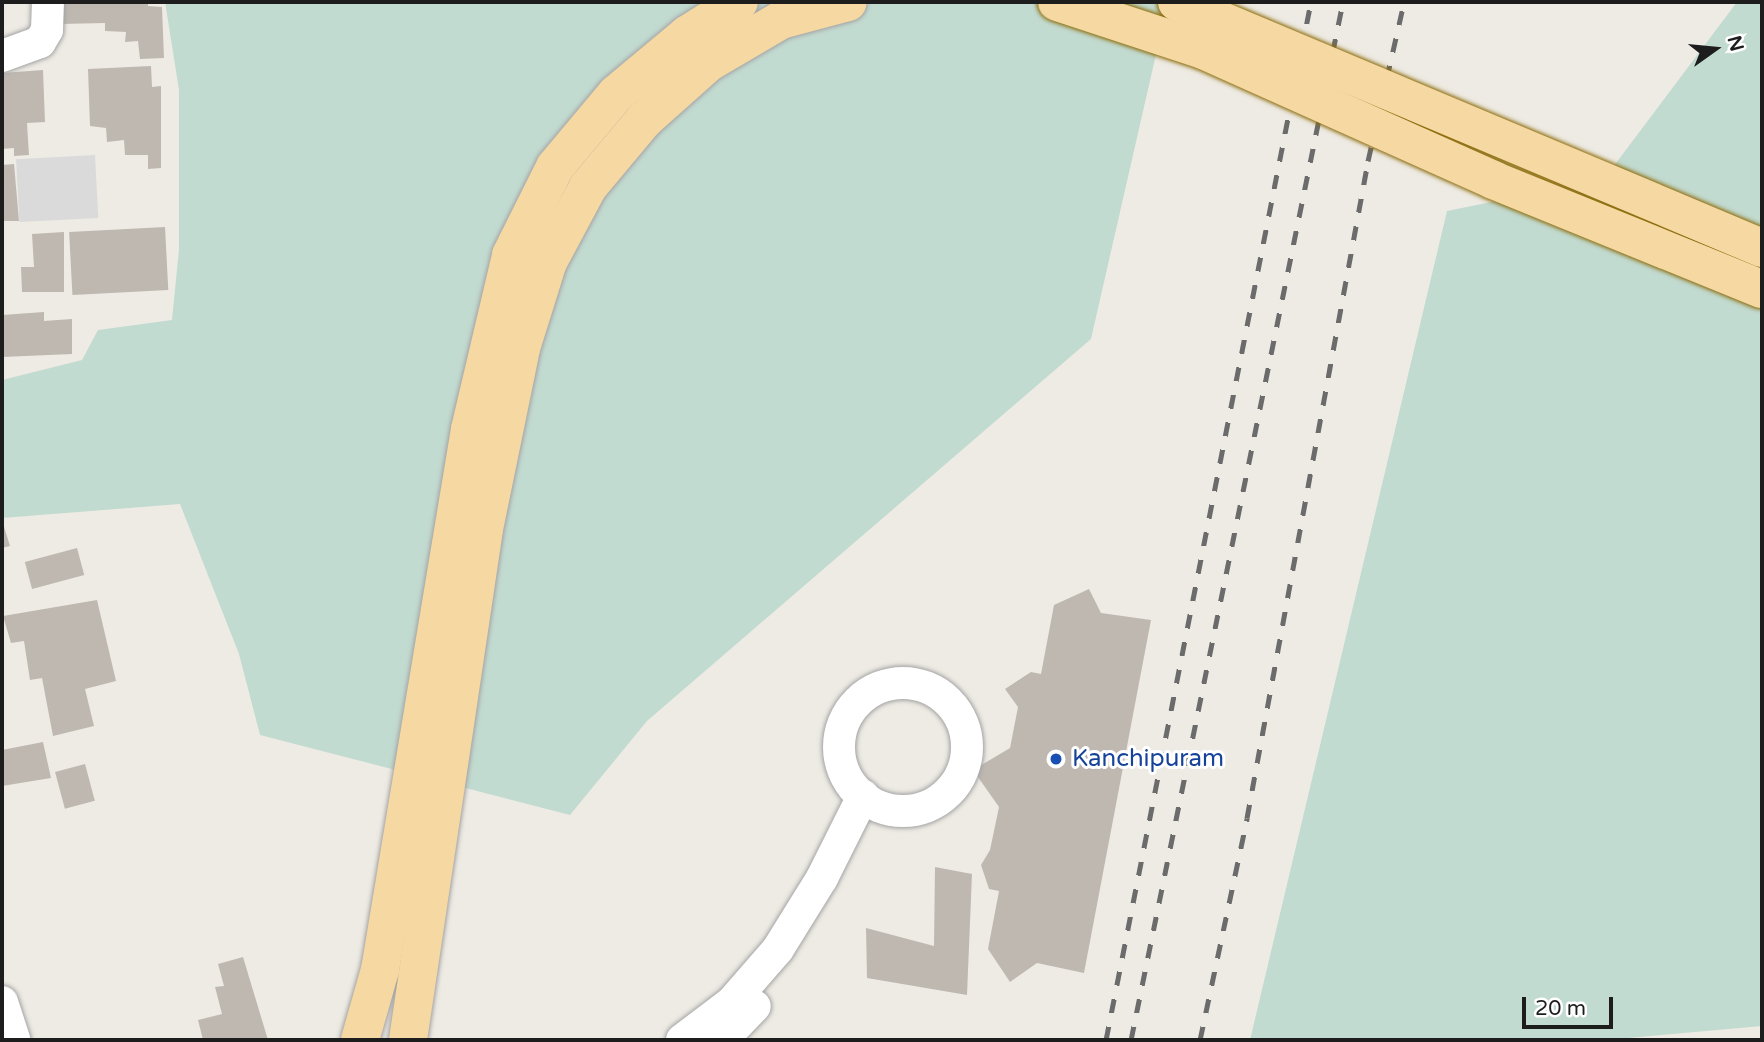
<!DOCTYPE html>
<html>
<head>
<meta charset="utf-8">
<style>
  body { margin:0 }
  #map { position:relative; width:1764px; height:1042px; overflow:hidden; background:#eeebe4; font-family:"Varela Round",sans-serif }
  div>[style] { position:absolute }
  [style*='--x'] { left:calc(var(--x)*1px); top:calc(var(--y)*1px); width:calc(var(--w)*1px); rotate:calc(var(--a)*1deg) }
  .residential>* { inset:0; background:#dbdada; transform-origin:0 0 }
  .wetland>* { inset:0; background:#c2dbd1 }
  .building>* { inset:0; background:#beb8b1; transform-origin:0 0 }
  .roads { filter:drop-shadow(0 0 2px #a4a4a4) drop-shadow(0 0 2px #a4a4a4) }
  .minor>* { height:32px; margin:-16px; padding:0 16px; transform-origin:16px; border-radius:16px; background:#fff }
  .minor>.ring { margin:-16px; padding:0; box-sizing:content-box; background:none; border:32px solid #fff; border-radius:50% }
  .major>* { height:38px; margin:-19px; padding:0 19px; transform-origin:19px; border-radius:19px; background:#f5d8a2 }
  .rail>* { height:5px; margin-top:-2.5px; transform-origin:0; background:repeating-linear-gradient(90deg,#6b6b6b 0 14px,transparent 0 28px) }
  .bridges { filter:drop-shadow(0 0 2px #8c6c0b) drop-shadow(0 0 2px #8c6c0b) }
  .major-bridge>* { height:38px; margin:-19px; padding:0 19px; transform-origin:19px; border-radius:19px; background:#f5d8a2 }
  .dots>* { width:19px; height:19px; translate:-50% -50%; box-sizing:border-box; border:4px solid #fff; border-radius:50% }
  span { translate:-50% -50%; white-space:nowrap; text-align:center; line-height:1.15; -webkit-text-stroke:6px #fff; paint-order:stroke }
  .transit-label { font-size:24px; color:#164399 }
  .left { translate:0 -50%; text-align:left }
  .frame { position:absolute; inset:0; border:4px solid #1d1d1d; pointer-events:none }
  .north { position:absolute; left:1680px; top:14px; width:70px; height:70px; -webkit-text-stroke:5px #fff; paint-order:stroke; rotate:75deg; font-size:19px; font-weight:700; line-height:28px; text-align:center; color:#1d1d1d }
  .north::after { content:''; display:block; margin:auto; width:24px; height:32px; background:#1d1d1d; clip-path:polygon(50% 0,100% 100%,50% 72%,0 100%) }
  .scale { position:absolute; left:1522px; top:997px; width:91px; height:32px; box-sizing:border-box; border:4px solid #1d1d1d; border-top:0; padding-left:9px; font-size:21px; line-height:24px; white-space:nowrap; color:#1d1d1d; -webkit-text-stroke:5px #fff; paint-order:stroke }
</style>
</head>
<body>
<div id="map">
  <div class="residential">
    <i style="left:95px;top:155px;width:63px;height:79px;rotate:87deg"></i>
  </div>
  <div class="wetland">
    <i style="clip-path:polygon(165px 2px,1168px 2px,1091px 339px,647px 721px,570px 815px,260px 735px,239px 654px,180px 504px,2px 518px,2px 380px,82px 360px,98px 330px,172px 320px,179px 249px,179px 90px)"></i>
    <i style="clip-path:polygon(1737px 2px,1762px 2px,1762px 1026px,1606px 1040px,1250px 1040px,1447px 211px,1604px 179px)"></i>
  </div>
  <div class="building">
    <i style="clip-path:polygon(60px 2px,148px 2px,148px 6px,162px 7px,164px 58px,140px 59px,138px 41px,125px 42px,126px 32px,105px 31px,105px 23px,60px 24px)"></i>
    <i style="clip-path:polygon(151px 66px,152px 87px,161px 86px,161px 168px,148px 169px,148px 155px,125px 155px,124px 140px,107px 142px,106px 128px,90px 126px,88px 69px)"></i>
    <i style="clip-path:polygon(43px 70px,45px 122px,27px 123px,29px 155px,14px 156px,14px 148px,2px 149px,2px 73px)"></i>
    <i style="clip-path:polygon(14px 164px,19px 221px,2px 221px,2px 165px)"></i>
    <i style="left:165px;top:227px;width:63px;height:96px;rotate:87deg"></i>
    <i style="clip-path:polygon(64px 232px,64px 292px,22px 292px,21px 267px,34px 267px,32px 234px)"></i>
    <i style="clip-path:polygon(44px 312px,44px 321px,72px 319px,72px 354px,2px 357px,2px 315px)"></i>
    <i style="clip-path:polygon(2px 520px,10px 546px,2px 548px)"></i>
    <i style="left:77px;top:548px;width:28px;height:54px;rotate:75deg"></i>
    <i style="clip-path:polygon(1089px 589px,1101px 613px,1151px 620px,1084px 973px,1037px 963px,1010px 982px,988px 949px,999px 891px,989px 889px,981px 865px,990px 850px,999px 807px,973px 770px,1010px 748px,1018px 707px,1005px 689px,1031px 672px,1041px 674px,1054px 605px)"></i>
    <i style="clip-path:polygon(97px 600px,116px 681px,85px 689px,94px 726px,53px 736px,42px 678px,30px 680px,24px 641px,11px 643px,3px 616px)"></i>
    <i style="clip-path:polygon(43px 742px,51px 778px,2px 786px,2px 750px)"></i>
    <i style="left:85px;top:764px;width:38px;height:31px;rotate:75deg"></i>
    <i style="clip-path:polygon(935px 867px,972px 874px,967px 995px,867px 978px,866px 928px,934px 946px)"></i>
    <i style="clip-path:polygon(243px 957px,268px 1040px,203px 1040px,198px 1020px,222px 1014px,215px 987px,224px 986px,218px 964px)"></i>
  </div>
  <div class="roads">
    <div class="minor">
      <i style="--x:2;--y:56;--w:40;--a:-20.2"></i>
      <i style="--x:40;--y:42;--w:14;--a:-60"></i>
      <i style="--x:47;--y:30;--w:28;--a:-88"></i>
      <i class="ring" style="left:839px;top:683px;width:96px;height:96px"></i>
      <i style="--x:2;--y:1002;--w:40;--a:72"></i>
      <i style="--x:682;--y:1040;--w:63;--a:-37.2"></i>
      <i style="--x:732;--y:1002;--w:70;--a:-49"></i>
      <i style="--x:778;--y:949;--w:84;--a:-58.2"></i>
      <i style="--x:822;--y:878;--w:92;--a:-63.4"></i>
      <i style="--x:722;--y:1040;--w:47;--a:-45.9"></i>
    </div>
    <div class="major">
      <i style="--x:360;--y:1040;--w:73;--a:-74.1"></i>
      <i style="--x:380;--y:970;--w:548;--a:-80.55"></i>
      <i style="--x:470;--y:429;--w:179;--a:-76.7"></i>
      <i style="--x:511;--y:255;--w:98;--a:-63.4"></i>
      <i style="--x:555;--y:167;--w:95;--a:-50.1"></i>
      <i style="--x:616;--y:94;--w:94;--a:-39.8"></i>
      <i style="--x:688;--y:34;--w:60;--a:-32.1"></i>
      <i style="--x:408;--y:1040;--w:517;--a:-81.54"></i>
      <i style="--x:484;--y:529;--w:185;--a:-78.4"></i>
      <i style="--x:521;--y:348;--w:90;--a:-72.6"></i>
      <i style="--x:548;--y:262;--w:85;--a:-61.9"></i>
      <i style="--x:588;--y:187;--w:87;--a:-50.1"></i>
      <i style="--x:644;--y:120;--w:86;--a:-41.7"></i>
      <i style="--x:708;--y:63;--w:85;--a:-30.5"></i>
      <i style="--x:781;--y:20;--w:69;--a:-15"></i>
    </div>
  </div>
  <div class="rail">
    <i style="--x:1106;--y:1040;--w:1058;--a:-78.83"></i>
    <i style="--x:1131;--y:1040;--w:1059;--a:-78.46"></i>
    <i style="--x:1200;--y:1040;--w:227;--a:-78"></i>
    <i style="--x:1247;--y:818;--w:668;--a:-79.56"></i>
    <i style="--x:1368;--y:161;--w:163;--a:-77.2"></i>
  </div>
  <div class="bridges">
    <div class="major-bridge">
      <i style="--x:1057;--y:2;--w:154;--a:18.2"></i>
      <i style="--x:1203;--y:50;--w:318;--a:24.1"></i>
      <i style="--x:1493;--y:180;--w:290;--a:22.1"></i>
      <i style="--x:1177;--y:2;--w:635;--a:22.81"></i>
    </div>
  </div>
  <div class="dots">
    <i style="left:1056px;top:759px;background:#1a4fb4"></i>
  </div>
  <div class="transit-label">
    <span class="left" style="left:1072px;top:759px">Kanchipuram</span>
  </div>
  <div class="frame"></div>
  <div class="north">N</div>
  <div class="scale">20 m</div>
</div>
</body>
</html>
